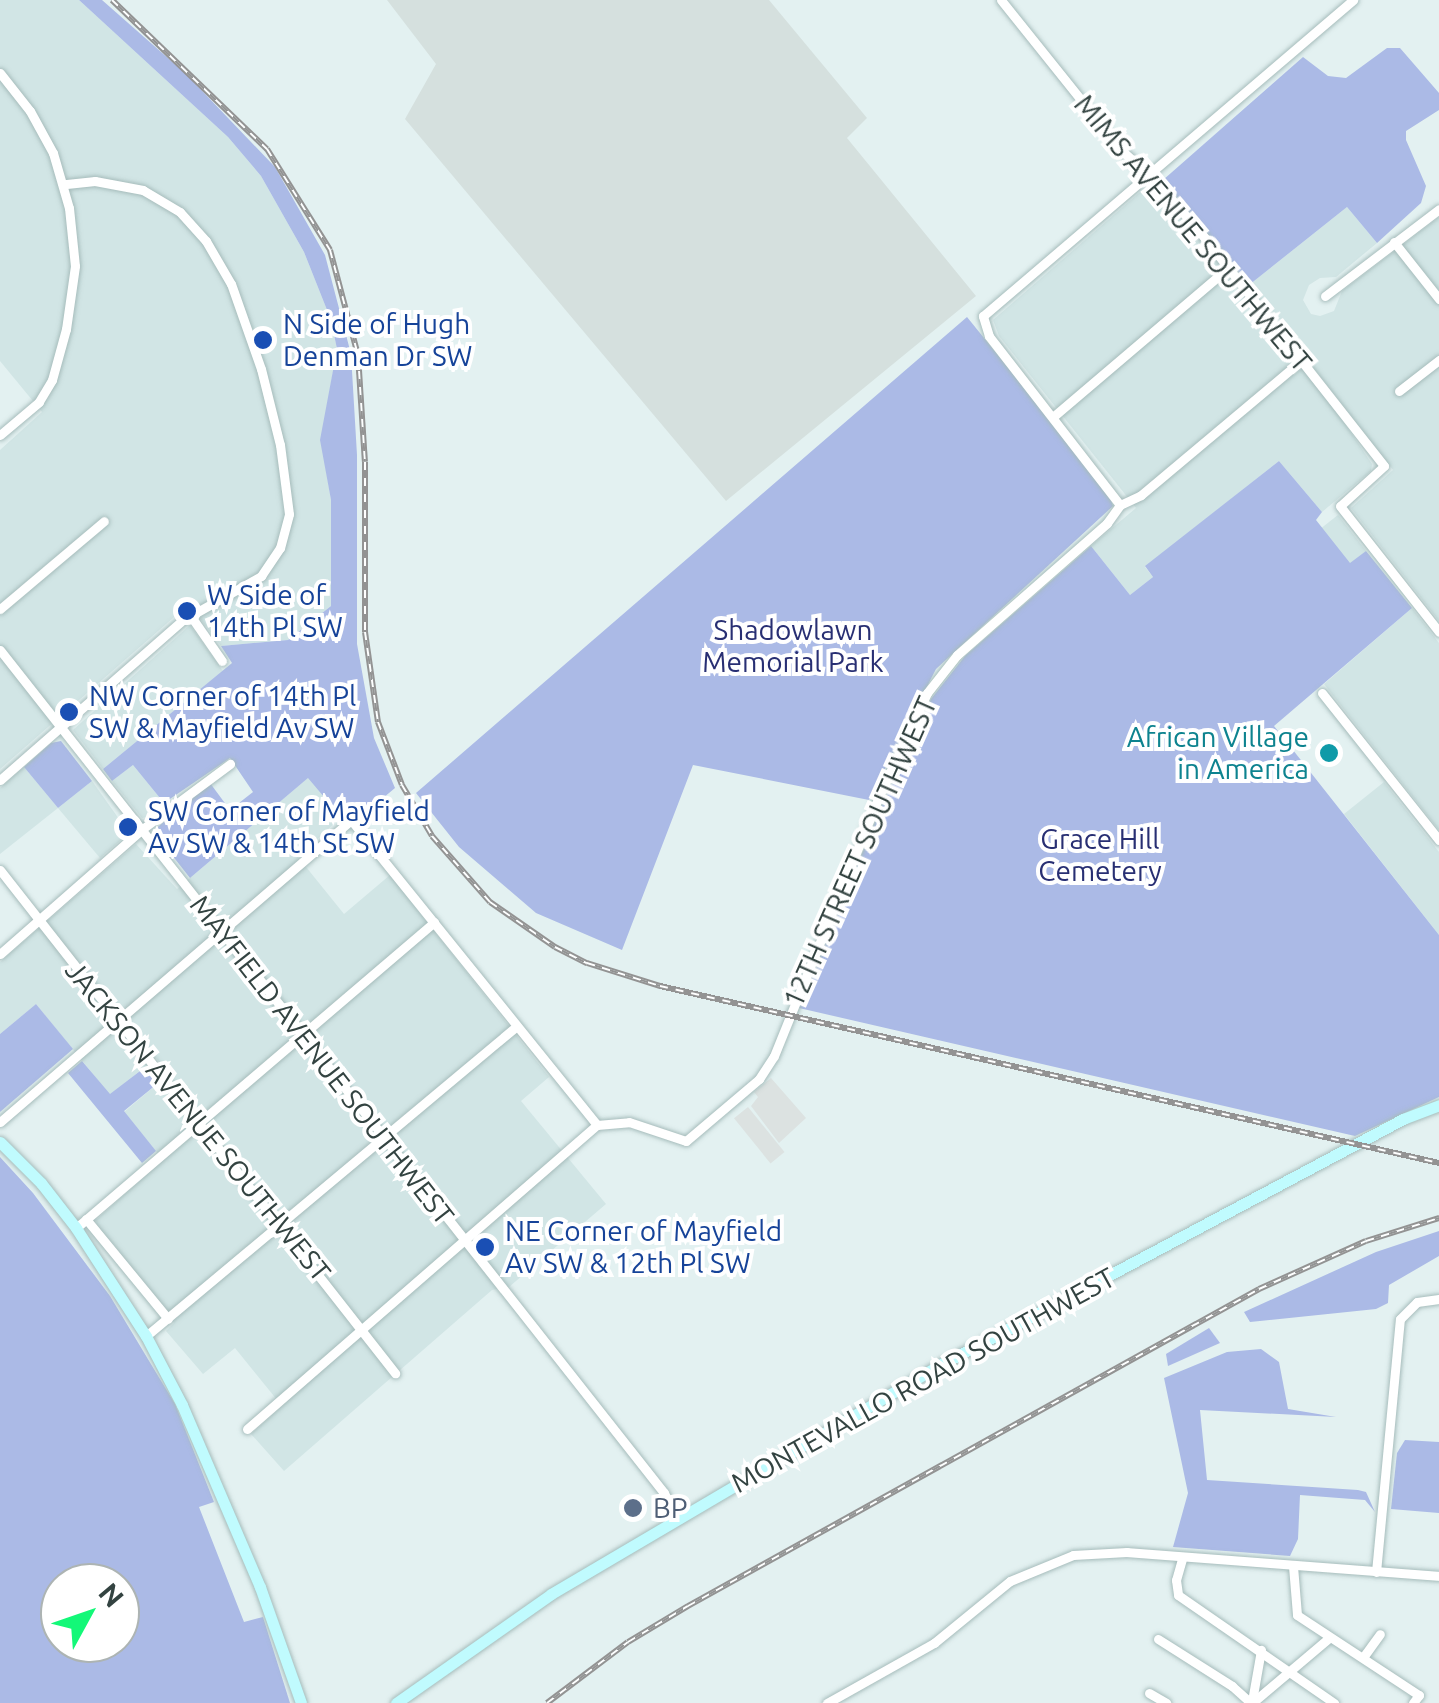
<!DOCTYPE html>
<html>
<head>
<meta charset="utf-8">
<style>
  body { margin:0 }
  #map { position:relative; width:1439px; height:1703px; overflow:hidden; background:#e3f1f1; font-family:Ubuntu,sans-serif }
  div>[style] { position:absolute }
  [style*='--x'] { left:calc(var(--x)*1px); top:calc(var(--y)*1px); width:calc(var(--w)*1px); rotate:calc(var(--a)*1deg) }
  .residential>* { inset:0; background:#d1e5e5; transform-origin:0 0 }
  .industrial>* { inset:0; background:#d5e0de }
  .green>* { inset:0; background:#abbae6 }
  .parking>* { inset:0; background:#dce2e1; transform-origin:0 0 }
  .roads { filter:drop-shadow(0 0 2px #a6bcbb) drop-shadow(0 0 2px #a6bcbb) }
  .street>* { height:9px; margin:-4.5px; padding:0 4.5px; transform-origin:4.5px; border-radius:4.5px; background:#fff }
  .secondary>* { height:11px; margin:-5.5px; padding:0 5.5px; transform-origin:5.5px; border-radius:5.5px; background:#c0fbfe }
  .rail>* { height:6px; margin-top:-3px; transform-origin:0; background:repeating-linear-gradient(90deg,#fff 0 8px,#939393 0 16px); box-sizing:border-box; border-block:2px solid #939393 }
  .dots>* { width:28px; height:28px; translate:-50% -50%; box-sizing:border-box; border:5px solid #fff; border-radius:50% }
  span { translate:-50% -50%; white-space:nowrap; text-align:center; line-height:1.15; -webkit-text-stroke:8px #fff; paint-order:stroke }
  .street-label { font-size:28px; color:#334341 }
  .transit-label { font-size:28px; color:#164399 }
  .left { translate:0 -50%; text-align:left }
  .park-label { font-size:28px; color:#282f73 }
  .culture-label { font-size:28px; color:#0d838f }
  .right { translate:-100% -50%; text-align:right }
  .service-label { font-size:28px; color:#4e5e75 }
  .north { position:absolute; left:40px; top:1563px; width:100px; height:100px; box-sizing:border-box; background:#fff; border:2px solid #adb4b3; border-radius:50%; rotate:50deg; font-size:28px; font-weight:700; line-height:40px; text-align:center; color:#334341 }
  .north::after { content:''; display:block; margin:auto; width:35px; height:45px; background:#13f878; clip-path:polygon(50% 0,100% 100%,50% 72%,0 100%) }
</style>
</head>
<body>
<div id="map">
  <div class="residential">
    <i style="clip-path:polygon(0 0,79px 0,228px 137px,261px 176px,304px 252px,331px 320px,337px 349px,321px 440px,331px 500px,331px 606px,288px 640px,221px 646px,189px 604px,0 769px,0 450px,42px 412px,0 361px)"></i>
    <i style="clip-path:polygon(1146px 187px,1154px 187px,1198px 237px,1339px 415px,1372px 464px,1371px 471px,1322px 512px,1279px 461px,1145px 567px,1153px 577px,1130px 595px,1091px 546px,1136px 508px,999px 336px,993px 320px)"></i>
    <i style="clip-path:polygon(1347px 207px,1377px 243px,1336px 277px,1320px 278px,1309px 285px,1303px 300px,1311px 314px,1320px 316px,1334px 311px,1342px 291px,1439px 217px,1439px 621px,1351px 508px,1393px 470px,1249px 285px)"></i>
    <i style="left:1338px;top:515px;width:46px;height:21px;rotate:52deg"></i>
    <i style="clip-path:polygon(1412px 608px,1439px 643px,1439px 830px,1324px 684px)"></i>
    <i style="clip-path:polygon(190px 625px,223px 671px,103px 769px,73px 730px)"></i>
    <i style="clip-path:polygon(133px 765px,164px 803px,147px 817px,142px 818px,112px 781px)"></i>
    <i style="clip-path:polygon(24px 767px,58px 808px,92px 781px,129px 833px,100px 858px,58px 808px,0 854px,0 788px)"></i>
    <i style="clip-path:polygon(309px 777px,341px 817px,298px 857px,344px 914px,390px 875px,549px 1077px,521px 1101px,606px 1204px,509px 1287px,492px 1290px,284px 1471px,251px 1434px,282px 1406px,235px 1348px,203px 1374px,166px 1331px,174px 1323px,97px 1227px,96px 1220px,163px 1160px,124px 1112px,169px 1074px,156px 1058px,110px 1095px,36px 1004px,0 1034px,0 962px,136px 844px,177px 889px)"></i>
    <i style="clip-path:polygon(1384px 782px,1439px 852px,1439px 935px,1344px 814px)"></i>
  </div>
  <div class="industrial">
    <i style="clip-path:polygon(387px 0,769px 0,867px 118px,847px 138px,976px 296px,726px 501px,405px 119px,436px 64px)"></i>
  </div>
  <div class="green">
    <i style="clip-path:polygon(79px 0,102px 0,186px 74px,275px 167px,325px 255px,351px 354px,357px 455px,357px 644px,374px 738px,395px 788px,371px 808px,351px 809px,341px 817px,308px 778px,190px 878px,153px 831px,210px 783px,230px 810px,253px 792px,230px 758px,164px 803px,133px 765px,112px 781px,103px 769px,232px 663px,221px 646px,288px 640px,331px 606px,331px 500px,320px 440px,337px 349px,331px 320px,304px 252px,261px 176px,228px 137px)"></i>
    <i style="clip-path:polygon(1387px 48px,1400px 48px,1439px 93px,1439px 110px,1406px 131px,1406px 140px,1426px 186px,1421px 203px,1377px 243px,1347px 207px,1249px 285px,1163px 180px,1303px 57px,1328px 76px,1346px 78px)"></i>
    <i style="clip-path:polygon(967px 317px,1108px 491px,1113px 506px,936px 669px,869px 800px,693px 765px,622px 950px,536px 913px,459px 847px,416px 793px)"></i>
    <i style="clip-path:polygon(1279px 461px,1322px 512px,1316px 520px,1350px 563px,1366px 551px,1412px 608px,1274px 726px,1439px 935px,1439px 1097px,1355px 1136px,799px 1008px,882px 805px,931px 699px,965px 656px,1091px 546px,1130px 595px,1153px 577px,1145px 566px)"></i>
    <i style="clip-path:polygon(61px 741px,92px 781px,58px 808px,24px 767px,51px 743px)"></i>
    <i style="clip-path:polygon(36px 1004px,73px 1049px,0 1112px,0 1034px)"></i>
    <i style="clip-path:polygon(82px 1061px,110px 1094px,144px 1068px,157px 1084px,124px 1111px,156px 1151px,142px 1163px,68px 1073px)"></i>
    <i style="clip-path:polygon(evenodd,0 1157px,33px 1193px,110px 1296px,175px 1404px,214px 1502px,199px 1507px,244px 1622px,263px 1617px,290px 1703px,0 1703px,0 1157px,120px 1583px,120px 1643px,60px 1643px,60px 1583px,120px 1583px)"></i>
    <i style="clip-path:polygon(1439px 1231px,1439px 1256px,1389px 1285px,1388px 1303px,1376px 1309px,1250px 1322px,1244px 1312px,1376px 1252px)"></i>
    <i style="clip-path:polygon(1209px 1328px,1220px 1343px,1168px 1366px,1166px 1354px)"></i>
    <i style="clip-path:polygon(1261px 1349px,1279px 1362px,1288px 1409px,1336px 1417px,1200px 1410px,1207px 1480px,1358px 1490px,1366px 1492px,1375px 1512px,1365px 1500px,1300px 1495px,1298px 1539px,1290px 1556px,1173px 1547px,1188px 1493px,1164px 1378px,1227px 1352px)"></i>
    <i style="clip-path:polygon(1405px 1440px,1439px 1442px,1439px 1513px,1391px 1509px,1397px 1453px)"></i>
  </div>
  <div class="parking">
    <i style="clip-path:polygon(771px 1078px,806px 1118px,779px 1143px,751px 1106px,758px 1097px,754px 1092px)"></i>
    <i style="left:748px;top:1107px;width:58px;height:18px;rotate:51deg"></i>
  </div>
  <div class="roads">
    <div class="street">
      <i style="--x:1001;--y:0;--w:193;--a:51.3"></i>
      <i style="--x:1122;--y:151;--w:44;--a:41.3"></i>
      <i style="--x:1155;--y:180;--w:75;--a:49.3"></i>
      <i style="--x:1204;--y:237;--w:291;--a:51.8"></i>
      <i style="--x:1384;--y:466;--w:59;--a:137.7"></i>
      <i style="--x:1340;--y:506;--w:160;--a:51.8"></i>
      <i style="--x:0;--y:73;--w:48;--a:51.7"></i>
      <i style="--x:30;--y:111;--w:48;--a:61.3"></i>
      <i style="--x:53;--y:153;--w:57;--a:73.8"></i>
      <i style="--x:69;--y:208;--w:58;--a:84.1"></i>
      <i style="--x:75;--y:266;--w:64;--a:98.1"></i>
      <i style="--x:66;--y:329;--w:53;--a:105.4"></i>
      <i style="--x:52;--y:380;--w:26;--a:121"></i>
      <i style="--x:39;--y:402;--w:51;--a:139.8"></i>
      <i style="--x:1394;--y:242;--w:73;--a:51.7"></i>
      <i style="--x:1325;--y:296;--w:143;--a:-37.3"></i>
      <i style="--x:1399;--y:391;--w:51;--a:-37.8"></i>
      <i style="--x:1054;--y:416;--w:228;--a:-40.4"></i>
      <i style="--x:1120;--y:505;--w:214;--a:-127.8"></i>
      <i style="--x:989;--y:336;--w:21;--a:-107"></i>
      <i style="--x:983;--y:316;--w:487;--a:-40.5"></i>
      <i style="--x:0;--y:609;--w:136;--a:-40.2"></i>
      <i style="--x:190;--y:615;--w:56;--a:55.2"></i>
      <i style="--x:0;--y:650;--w:1073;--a:51.77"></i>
      <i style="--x:664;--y:1493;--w:30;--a:62"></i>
      <i style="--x:1322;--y:693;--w:188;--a:51.5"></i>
      <i style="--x:0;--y:780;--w:243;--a:-41.2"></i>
      <i style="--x:183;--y:620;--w:90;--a:-29.4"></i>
      <i style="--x:261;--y:576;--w:34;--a:-56"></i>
      <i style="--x:280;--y:548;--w:35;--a:-75"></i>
      <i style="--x:289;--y:514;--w:70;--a:-97.4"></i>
      <i style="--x:280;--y:445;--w:78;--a:-104"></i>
      <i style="--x:261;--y:369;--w:90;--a:-109.4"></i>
      <i style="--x:231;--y:284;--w:50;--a:-120.2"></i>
      <i style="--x:206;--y:241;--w:39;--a:-132"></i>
      <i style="--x:180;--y:212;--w:43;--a:-149.3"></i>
      <i style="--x:143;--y:190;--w:49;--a:-169.4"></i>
      <i style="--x:95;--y:181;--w:31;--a:174"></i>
      <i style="--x:0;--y:870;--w:640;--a:51.86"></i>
      <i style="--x:0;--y:954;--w:188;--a:-41.3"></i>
      <i style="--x:141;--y:830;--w:111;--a:-36.6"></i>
      <i style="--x:0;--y:1122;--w:463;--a:-40.7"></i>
      <i style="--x:351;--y:820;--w:392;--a:51.1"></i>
      <i style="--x:597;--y:1125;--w:32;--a:-5"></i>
      <i style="--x:629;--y:1122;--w:60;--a:18.4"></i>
      <i style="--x:686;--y:1141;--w:96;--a:-40.3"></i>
      <i style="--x:759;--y:1079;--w:27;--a:-57"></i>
      <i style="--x:774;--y:1056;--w:280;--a:-68"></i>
      <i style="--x:879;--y:796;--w:114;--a:-65"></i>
      <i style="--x:927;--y:693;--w:48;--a:-51.7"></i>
      <i style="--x:957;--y:655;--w:200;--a:-41.3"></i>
      <i style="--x:1107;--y:523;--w:22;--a:-54"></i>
      <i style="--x:1120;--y:505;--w:23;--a:-25"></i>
      <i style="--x:1141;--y:495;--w:210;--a:-40"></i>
      <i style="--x:86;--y:1219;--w:129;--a:50.6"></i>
      <i style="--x:76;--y:1228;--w:471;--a:-40.5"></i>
      <i style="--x:146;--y:1336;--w:483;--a:-39.9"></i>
      <i style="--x:247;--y:1429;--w:464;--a:-41"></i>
      <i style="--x:1182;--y:1559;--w:22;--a:106"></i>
      <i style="--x:1176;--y:1580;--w:15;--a:82"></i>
      <i style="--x:1178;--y:1595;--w:190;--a:34.7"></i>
      <i style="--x:1293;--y:1566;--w:49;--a:85.3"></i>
      <i style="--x:1297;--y:1615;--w:146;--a:33.3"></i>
      <i style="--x:1419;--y:1695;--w:10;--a:127"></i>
      <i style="--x:1376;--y:1572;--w:254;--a:-84.6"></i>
      <i style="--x:1400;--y:1319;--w:24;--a:-45"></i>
      <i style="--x:1417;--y:1302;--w:22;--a:-8"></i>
      <i style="--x:1158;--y:1639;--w:88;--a:32.4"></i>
      <i style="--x:1232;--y:1686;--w:25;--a:42"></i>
      <i style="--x:1364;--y:1656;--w:27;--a:-54"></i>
      <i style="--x:1149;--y:1693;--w:20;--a:30"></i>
      <i style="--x:1252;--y:1701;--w:52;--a:-80"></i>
      <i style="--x:827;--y:1703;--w:123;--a:-29.3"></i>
      <i style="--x:934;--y:1643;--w:98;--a:-39.2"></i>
      <i style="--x:1010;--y:1581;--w:68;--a:-22.4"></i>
      <i style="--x:1073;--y:1555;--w:54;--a:-3.2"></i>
      <i style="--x:1127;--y:1552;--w:313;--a:4.4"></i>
      <i style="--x:1252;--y:1703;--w:101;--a:-40.2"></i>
    </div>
    <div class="secondary">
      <i style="--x:0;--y:1142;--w:58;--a:45"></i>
      <i style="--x:41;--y:1183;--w:57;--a:52.1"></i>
      <i style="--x:76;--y:1228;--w:129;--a:57.1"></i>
      <i style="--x:146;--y:1336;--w:78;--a:62.4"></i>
      <i style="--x:182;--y:1405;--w:198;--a:66.8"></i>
      <i style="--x:260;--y:1587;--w:123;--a:70.5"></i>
      <i style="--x:396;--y:1703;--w:189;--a:-35.1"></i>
      <i style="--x:551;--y:1594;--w:454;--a:-30.5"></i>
      <i style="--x:942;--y:1364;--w:522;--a:-27.99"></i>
      <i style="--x:1403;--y:1119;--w:39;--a:-21"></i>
    </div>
  </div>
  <div class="rail">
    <i style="--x:112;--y:0;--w:215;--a:43.9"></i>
    <i style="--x:267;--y:149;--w:119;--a:58"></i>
    <i style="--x:330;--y:250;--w:109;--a:75.1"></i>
    <i style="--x:358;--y:355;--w:107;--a:86.3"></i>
    <i style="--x:365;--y:462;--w:170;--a:90"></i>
    <i style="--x:365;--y:632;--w:91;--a:81.8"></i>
    <i style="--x:378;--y:722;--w:67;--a:69.1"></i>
    <i style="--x:402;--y:785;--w:59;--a:59.5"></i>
    <i style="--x:432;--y:836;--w:88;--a:48.7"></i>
    <i style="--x:490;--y:902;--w:79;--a:34.7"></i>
    <i style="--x:555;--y:947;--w:36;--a:27"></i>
    <i style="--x:587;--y:963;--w:77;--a:17.5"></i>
    <i style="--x:660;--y:986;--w:799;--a:12.8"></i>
    <i style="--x:547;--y:1703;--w:101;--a:-37"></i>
    <i style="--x:628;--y:1642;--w:70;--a:-31"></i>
    <i style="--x:688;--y:1606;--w:653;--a:-29.04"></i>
    <i style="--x:1259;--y:1289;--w:117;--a:-24.2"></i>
    <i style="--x:1366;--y:1241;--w:77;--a:-17.5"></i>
  </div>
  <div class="dots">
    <i style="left:263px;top:340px;background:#1a4fb4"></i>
    <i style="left:187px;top:611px;background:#1a4fb4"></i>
    <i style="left:69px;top:712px;background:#1a4fb4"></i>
    <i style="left:1329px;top:753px;background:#0f9aa8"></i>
    <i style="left:128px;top:827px;background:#1a4fb4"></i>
    <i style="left:485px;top:1247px;background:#1a4fb4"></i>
    <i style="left:633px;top:1508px;background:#5c6f8a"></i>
  </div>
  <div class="street-label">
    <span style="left:1193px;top:233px;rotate:50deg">MIMS AVENUE SOUTHWEST</span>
    <span style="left:860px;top:852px;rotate:-66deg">12TH STREET SOUTHWEST</span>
    <span style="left:322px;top:1060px;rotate:52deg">MAYFIELD AVENUE SOUTHWEST</span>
    <span style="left:198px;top:1121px;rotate:51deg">JACKSON AVENUE SOUTHWEST</span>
    <span style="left:923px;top:1380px;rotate:-29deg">MONTEVALLO ROAD SOUTHWEST</span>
  </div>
  <div class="transit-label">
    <span class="left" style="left:283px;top:340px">N Side of Hugh<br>Denman Dr SW</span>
    <span class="left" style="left:207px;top:611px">W Side of<br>14th Pl SW</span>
    <span class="left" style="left:89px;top:712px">NW Corner of 14th Pl<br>SW &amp; Mayfield Av SW</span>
    <span class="left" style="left:148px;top:827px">SW Corner of Mayfield<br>Av SW &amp; 14th St SW</span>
    <span class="left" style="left:505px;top:1247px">NE Corner of Mayfield<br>Av SW &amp; 12th Pl SW</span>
  </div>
  <div class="park-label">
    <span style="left:793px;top:646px">Shadowlawn<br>Memorial Park</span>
    <span style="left:1100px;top:855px">Grace Hill<br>Cemetery</span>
  </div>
  <div class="culture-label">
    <span class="right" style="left:1309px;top:753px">African Village<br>in America</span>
  </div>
  <div class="service-label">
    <span class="left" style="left:653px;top:1508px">BP</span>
  </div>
  <div class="north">N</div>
</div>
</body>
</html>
